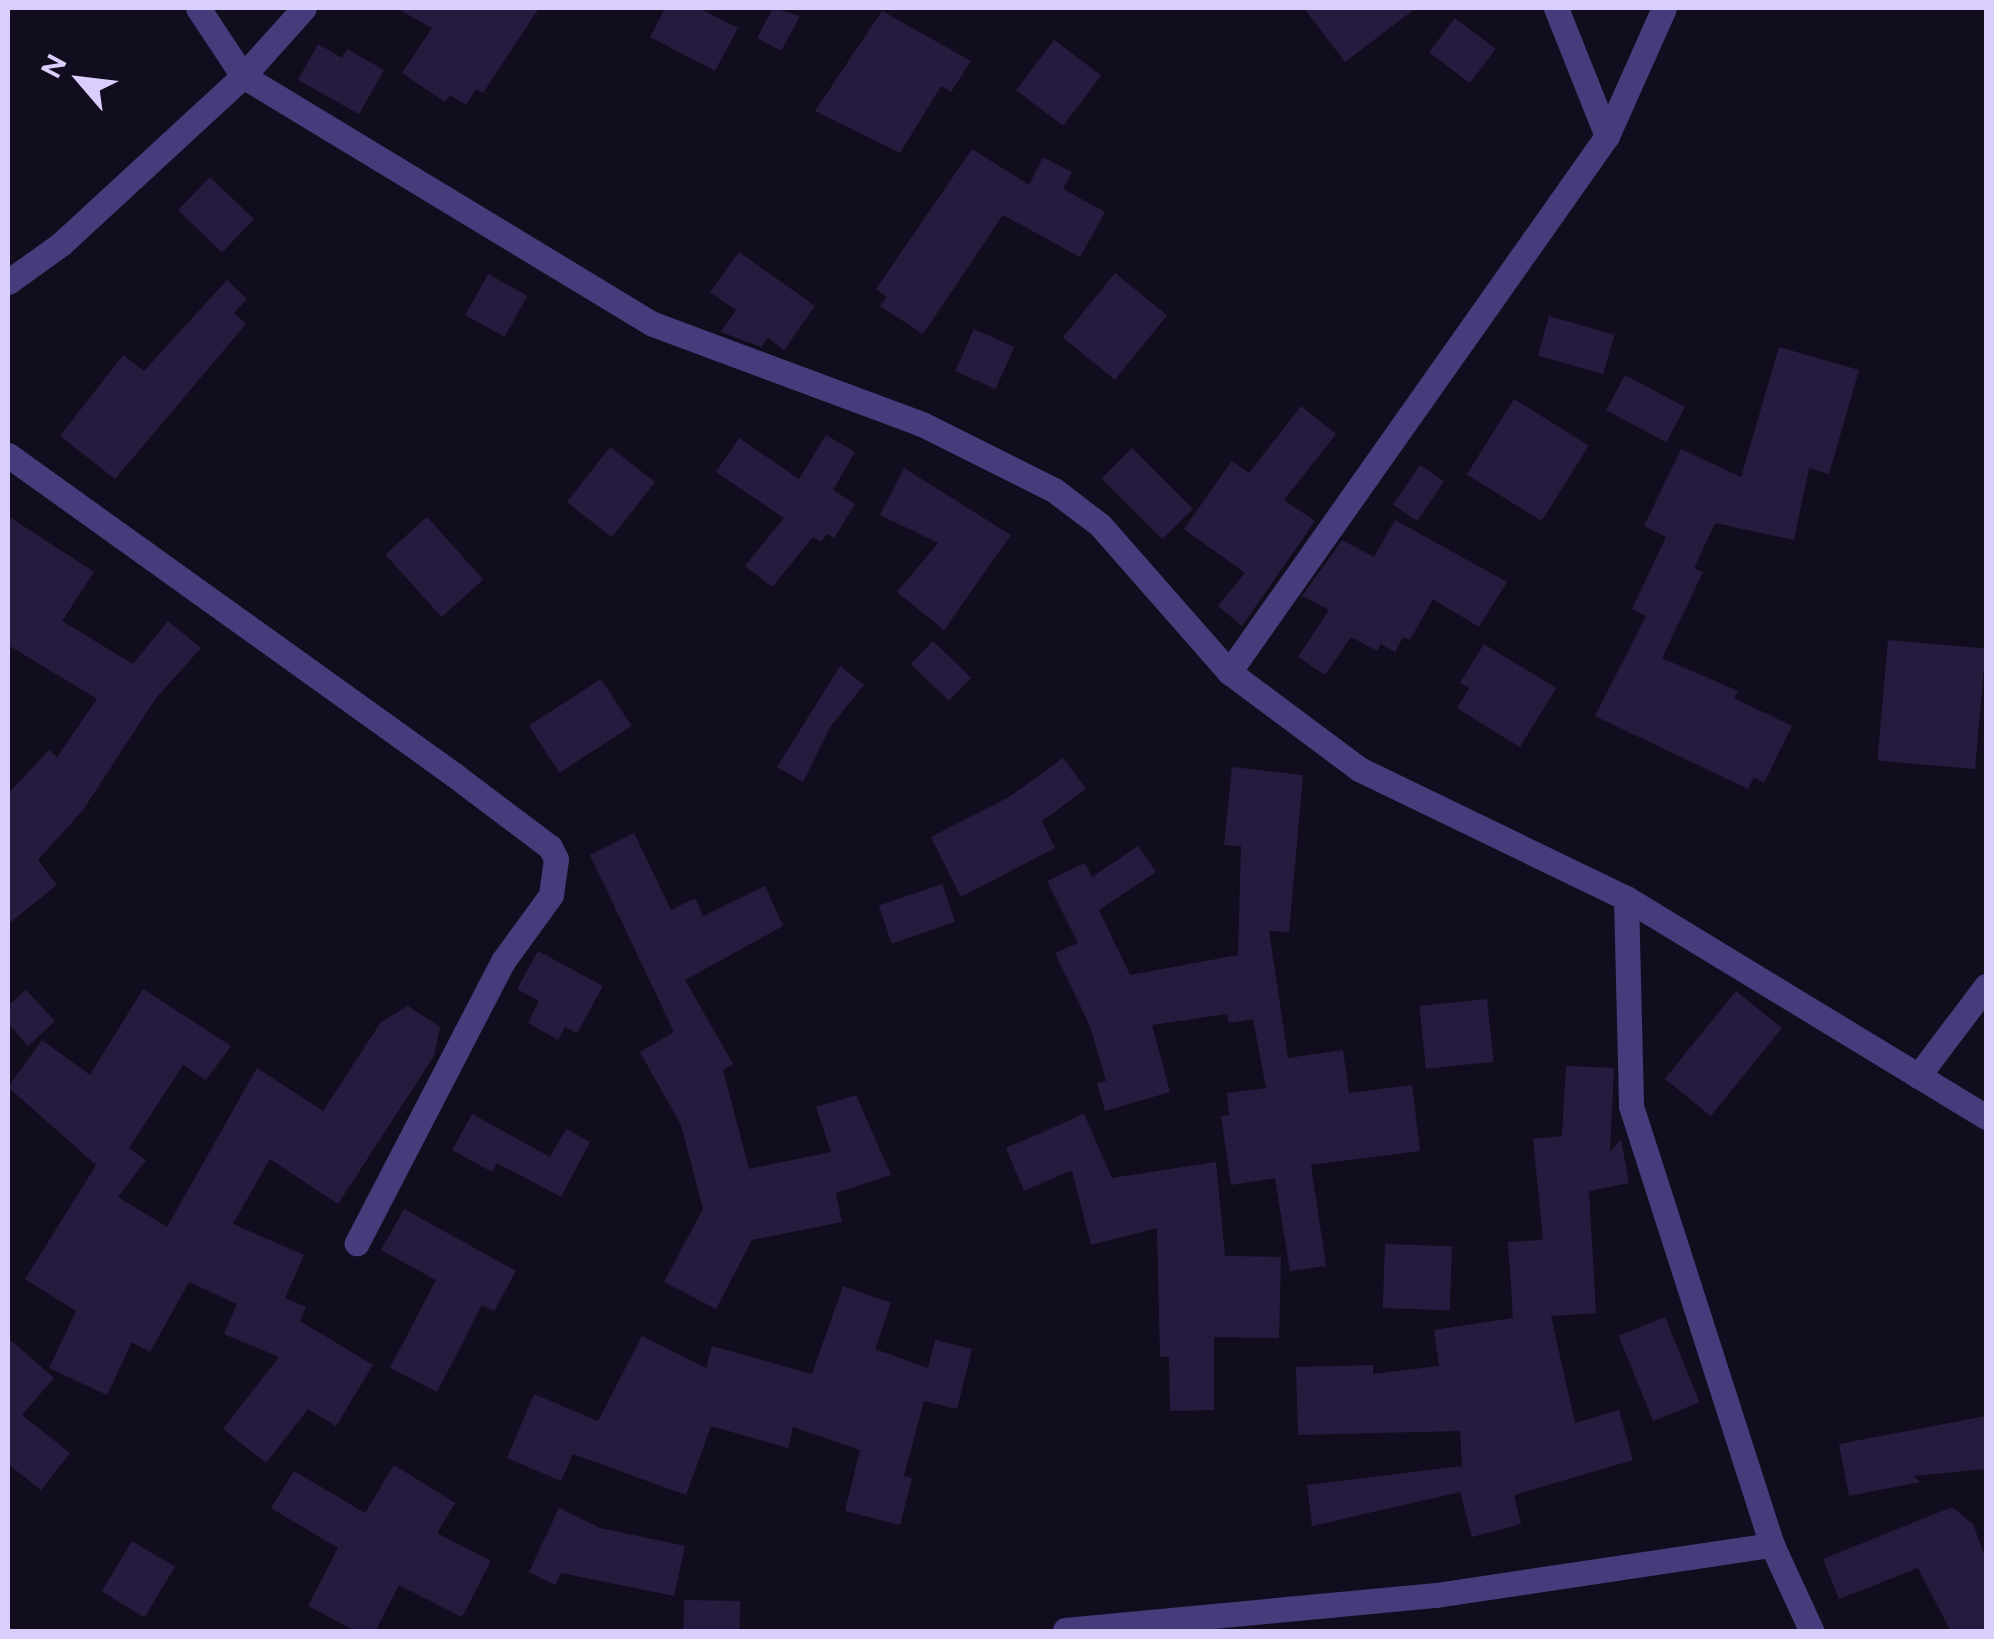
<!DOCTYPE html>
<html>
<head>
<meta charset="utf-8">
<style>
  body { margin:0 }
  #map { position:relative; width:1994px; height:1639px; overflow:hidden; background:#120d1e; font-family:Figtree,sans-serif }
  div>[style] { position:absolute }
  [style*='--x'] { left:calc(var(--x)*1px); top:calc(var(--y)*1px); width:calc(var(--w)*1px); rotate:calc(var(--a)*1deg) }
  .building>* { inset:0; background:#261b3e; transform-origin:0 0 }
  .street>* { height:25px; margin:-12.5px; padding:0 12.5px; transform-origin:12.5px; border-radius:12.5px; background:#463b7b }
  span { translate:-50% -50%; white-space:nowrap; text-align:center; line-height:1.15; -webkit-text-stroke:8px #120d1e; paint-order:stroke }
  .frame { position:absolute; inset:0; border:10px solid #d9cefc; pointer-events:none }
  .north { position:absolute; left:30px; top:30px; width:100px; height:100px; -webkit-text-stroke:8px #120d1e; paint-order:stroke; rotate:298deg; font-size:28px; font-weight:700; line-height:40px; text-align:center; color:#d9cefc }
  .north::after { content:''; display:block; margin:auto; width:35px; height:45px; background:#d9cefc; clip-path:polygon(50% 0,100% 100%,50% 72%,0 100%) }
</style>
</head>
<body>
<div id="map">
  <div class="building">
    <i style="clip-path:polygon(396px 8px,539px 8px,483px 93px,476px 89px,466px 105px,450px 95px,445px 102px,402px 73px,432px 28px)"></i>
    <i style="clip-path:polygon(665px 8px,699px 8px,738px 28px,715px 71px,650px 37px)"></i>
    <i style="clip-path:polygon(773px 8px,800px 16px,781px 51px,757px 38px)"></i>
    <i style="clip-path:polygon(1304px 8px,1416px 8px,1345px 62px)"></i>
    <i style="clip-path:polygon(882px 11px,971px 61px,951px 92px,941px 86px,900px 153px,815px 111px)"></i>
    <i style="left:1455px;top:18px;width:51px;height:43px;rotate:37deg"></i>
    <i style="left:1054px;top:40px;width:59px;height:63px;rotate:37deg"></i>
    <i style="clip-path:polygon(318px 44px,342px 58px,347px 49px,384px 70px,359px 114px,298px 80px)"></i>
    <i style="clip-path:polygon(972px 149px,1029px 185px,1043px 157px,1072px 172px,1063px 189px,1105px 212px,1080px 257px,1003px 215px,923px 334px,880px 306px,887px 297px,876px 289px)"></i>
    <i style="left:210px;top:177px;width:61px;height:46px;rotate:44deg"></i>
    <i style="clip-path:polygon(739px 252px,815px 306px,784px 350px,768px 338px,761px 347px,721px 332px,736px 310px,710px 292px)"></i>
    <i style="left:1115px;top:273px;width:67px;height:83px;rotate:39deg"></i>
    <i style="left:488px;top:274px;width:45px;height:47px;rotate:29deg"></i>
    <i style="clip-path:polygon(227px 280px,247px 299px,234px 313px,246px 324px,115px 479px,60px 436px,123px 355px,144px 371px)"></i>
    <i style="left:1549px;top:316px;width:68px;height:41px;rotate:16deg"></i>
    <i style="left:974px;top:329px;width:44px;height:46px;rotate:24deg"></i>
    <i style="clip-path:polygon(1779px 347px,1859px 370px,1829px 474px,1809px 468px,1794px 540px,1715px 523px,1694px 568px,1703px 572px,1662px 658px,1738px 691px,1734px 698px,1792px 726px,1764px 783px,1754px 777px,1748px 789px,1595px 716px,1646px 616px,1632px 609px,1666px 537px,1644px 526px,1681px 449px,1741px 477px)"></i>
    <i style="left:1625px;top:375px;width:68px;height:40px;rotate:28deg"></i>
    <i style="left:1514px;top:399px;width:88px;height:89px;rotate:32deg"></i>
    <i style="clip-path:polygon(1301px 406px,1336px 434px,1284px 500px,1315px 521px,1242px 626px,1218px 606px,1245px 573px,1184px 529px,1232px 461px,1249px 473px)"></i>
    <i style="clip-path:polygon(826px 435px,855px 452px,833px 490px,855px 504px,834px 538px,827px 534px,821px 542px,813px 537px,772px 587px,745px 566px,784px 518px,716px 472px,739px 438px,799px 479px)"></i>
    <i style="left:610px;top:447px;width:57px;height:70px;rotate:38deg"></i>
    <i style="left:1132px;top:448px;width:86px;height:43px;rotate:45deg"></i>
    <i style="left:1420px;top:465px;width:29px;height:48px;rotate:34deg"></i>
    <i style="clip-path:polygon(904px 468px,1011px 535px,944px 630px,897px 592px,938px 543px,880px 515px)"></i>
    <i style="clip-path:polygon(8px 516px,94px 572px,62px 621px,133px 664px,168px 621px,201px 648px,156px 698px,83px 810px,38px 860px,57px 885px,8px 924px,8px 794px,49px 750px,57px 757px,97px 699px,8px 645px)"></i>
    <i style="left:427px;top:517px;width:84px;height:56px;rotate:48deg"></i>
    <i style="clip-path:polygon(1395px 520px,1507px 582px,1479px 627px,1433px 599px,1410px 640px,1403px 637px,1395px 652px,1381px 644px,1377px 651px,1351px 637px,1325px 675px,1298px 657px,1329px 610px,1302px 596px,1342px 540px,1374px 557px)"></i>
    <i style="left:1888px;top:640px;width:98px;height:121px;rotate:5deg"></i>
    <i style="left:933px;top:641px;width:53px;height:32px;rotate:44deg"></i>
    <i style="clip-path:polygon(1484px 644px,1556px 688px,1520px 747px,1457px 708px,1469px 688px,1460px 683px)"></i>
    <i style="clip-path:polygon(840px 666px,864px 685px,830px 727px,803px 782px,777px 767px)"></i>
    <i style="left:601px;top:679px;width:56px;height:86px;rotate:57deg"></i>
    <i style="clip-path:polygon(1063px 758px,1086px 789px,1042px 821px,1055px 848px,961px 897px,931px 837px,1009px 797px)"></i>
    <i style="clip-path:polygon(1232px 767px,1303px 775px,1289px 932px,1269px 931px,1288px 1058px,1343px 1050px,1349px 1093px,1412px 1085px,1420px 1151px,1311px 1165px,1326px 1266px,1290px 1271px,1275px 1178px,1231px 1185px,1221px 1116px,1229px 1115px,1227px 1093px,1266px 1088px,1253px 1019px,1229px 1023px,1227px 1014px,1152px 1025px,1170px 1092px,1105px 1111px,1097px 1083px,1106px 1081px,1090px 1026px,1055px 953px,1078px 943px,1047px 881px,1085px 863px,1092px 877px,1138px 846px,1156px 872px,1099px 910px,1130px 975px,1238px 955px,1241px 846px,1224px 845px)"></i>
    <i style="clip-path:polygon(634px 833px,671px 910px,695px 898px,703px 916px,765px 886px,783px 926px,685px 980px,733px 1064px,723px 1070px,749px 1169px,831px 1152px,816px 1107px,856px 1095px,891px 1175px,836px 1193px,842px 1222px,752px 1240px,716px 1309px,664px 1282px,703px 1209px,681px 1125px,640px 1052px,674px 1032px,590px 855px)"></i>
    <i style="left:942px;top:884px;width:40px;height:67px;rotate:71deg"></i>
    <i style="clip-path:polygon(538px 951px,603px 986px,577px 1033px,565px 1027px,558px 1040px,528px 1023px,539px 1001px,517px 989px)"></i>
    <i style="clip-path:polygon(143px 989px,231px 1046px,206px 1080px,183px 1065px,129px 1148px,146px 1160px,118px 1197px,167px 1227px,257px 1068px,323px 1111px,381px 1022px,408px 1006px,440px 1027px,434px 1056px,338px 1204px,270px 1159px,233px 1224px,304px 1255px,285px 1298px,306px 1307px,300px 1321px,373px 1365px,336px 1426px,308px 1409px,266px 1463px,223px 1429px,279px 1357px,224px 1334px,237px 1304px,189px 1282px,150px 1352px,132px 1342px,107px 1395px,49px 1368px,76px 1311px,25px 1279px,96px 1165px,8px 1087px,42px 1040px,90px 1075px)"></i>
    <i style="clip-path:polygon(26px 990px,55px 1021px,28px 1046px,8px 1023px,8px 1006px)"></i>
    <i style="left:1736px;top:991px;width:59px;height:113px;rotate:39deg"></i>
    <i style="left:1487px;top:999px;width:63px;height:68px;rotate:84deg"></i>
    <i style="clip-path:polygon(1566px 1066px,1614px 1068px,1610px 1152px,1621px 1139px,1629px 1183px,1589px 1191px,1596px 1313px,1551px 1316px,1575px 1423px,1619px 1410px,1633px 1460px,1514px 1495px,1521px 1524px,1472px 1537px,1460px 1492px,1312px 1526px,1307px 1485px,1462px 1466px,1460px 1431px,1298px 1435px,1296px 1367px,1373px 1365px,1373px 1374px,1439px 1366px,1434px 1330px,1513px 1318px,1508px 1242px,1543px 1240px,1533px 1139px,1562px 1136px)"></i>
    <i style="clip-path:polygon(472px 1114px,550px 1157px,566px 1129px,590px 1142px,561px 1197px,497px 1163px,492px 1172px,452px 1150px)"></i>
    <i style="clip-path:polygon(1084px 1114px,1112px 1178px,1216px 1162px,1225px 1256px,1281px 1257px,1279px 1338px,1214px 1337px,1214px 1410px,1170px 1411px,1169px 1357px,1160px 1357px,1157px 1228px,1091px 1245px,1072px 1170px,1024px 1191px,1006px 1148px)"></i>
    <i style="clip-path:polygon(404px 1209px,516px 1271px,494px 1311px,482px 1305px,437px 1392px,390px 1368px,436px 1280px,381px 1250px)"></i>
    <i style="left:1385px;top:1244px;width:67px;height:64px;rotate:2deg"></i>
    <i style="clip-path:polygon(843px 1286px,891px 1303px,875px 1349px,928px 1368px,935px 1340px,972px 1349px,957px 1409px,924px 1401px,904px 1476px,912px 1478px,900px 1525px,845px 1511px,860px 1450px,793px 1427px,788px 1448px,711px 1426px,686px 1495px,573px 1454px,561px 1481px,507px 1458px,534px 1394px,598px 1421px,642px 1336px,706px 1368px,712px 1346px,812px 1374px)"></i>
    <i style="left:1665px;top:1317px;width:92px;height:50px;rotate:68deg"></i>
    <i style="clip-path:polygon(8px 1338px,54px 1378px,22px 1415px,70px 1453px,41px 1490px,8px 1464px)"></i>
    <i style="clip-path:polygon(1986px 1416px,1986px 1469px,1913px 1476px,1920px 1482px,1849px 1496px,1839px 1444px)"></i>
    <i style="clip-path:polygon(394px 1465px,455px 1503px,437px 1533px,491px 1561px,462px 1617px,399px 1585px,375px 1632px,358px 1632px,308px 1606px,338px 1548px,271px 1508px,294px 1471px,365px 1513px)"></i>
    <i style="clip-path:polygon(1952px 1507px,1973px 1524px,1986px 1560px,1986px 1632px,1951px 1632px,1918px 1568px,1839px 1599px,1823px 1559px)"></i>
    <i style="clip-path:polygon(559px 1508px,600px 1528px,685px 1546px,674px 1596px,561px 1573px,555px 1585px,529px 1572px)"></i>
    <i style="left:132px;top:1541px;width:50px;height:59px;rotate:31deg"></i>
    <i style="left:684px;top:1600px;width:56px;height:32px;rotate:1deg"></i>
  </div>
  <div class="street">
    <i style="--x:198;--y:8;--w:82;--a:56.5"></i>
    <i style="--x:243;--y:76;--w:479;--a:31.2"></i>
    <i style="--x:653;--y:324;--w:287;--a:20.4"></i>
    <i style="--x:922;--y:424;--w:148;--a:26.6"></i>
    <i style="--x:1054;--y:490;--w:58;--a:37.3"></i>
    <i style="--x:1100;--y:525;--w:196;--a:48.7"></i>
    <i style="--x:1229;--y:672;--w:162;--a:36.7"></i>
    <i style="--x:1359;--y:769;--w:297;--a:25.8"></i>
    <i style="--x:1626;--y:898;--w:208;--a:88.6"></i>
    <i style="--x:1631;--y:1106;--w:461;--a:72.2"></i>
    <i style="--x:1772;--y:1545;--w:96;--a:65.3"></i>
    <i style="--x:1556;--y:8;--w:138;--a:68.3"></i>
    <i style="--x:8;--y:282;--w:65;--a:-35.6"></i>
    <i style="--x:61;--y:244;--w:248;--a:-42.7"></i>
    <i style="--x:243;--y:76;--w:91;--a:-48.1"></i>
    <i style="--x:8;--y:455;--w:548;--a:35.63"></i>
    <i style="--x:453;--y:774;--w:121;--a:37"></i>
    <i style="--x:550;--y:847;--w:13;--a:63"></i>
    <i style="--x:556;--y:859;--w:36;--a:98"></i>
    <i style="--x:551;--y:895;--w:82;--a:126"></i>
    <i style="--x:503;--y:961;--w:318;--a:117.4"></i>
    <i style="--x:1229;--y:672;--w:656;--a:-54.81"></i>
    <i style="--x:1607;--y:136;--w:140;--a:-66"></i>
    <i style="--x:1626;--y:898;--w:421;--a:31.3"></i>
    <i style="--x:1918;--y:1076;--w:113;--a:-52.9"></i>
    <i style="--x:1065;--y:1630;--w:373;--a:-5.4"></i>
    <i style="--x:1436;--y:1595;--w:340;--a:-8.5"></i>
  </div>
  <div class="frame"></div>
  <div class="north">N</div>
</div>
</body>
</html>
